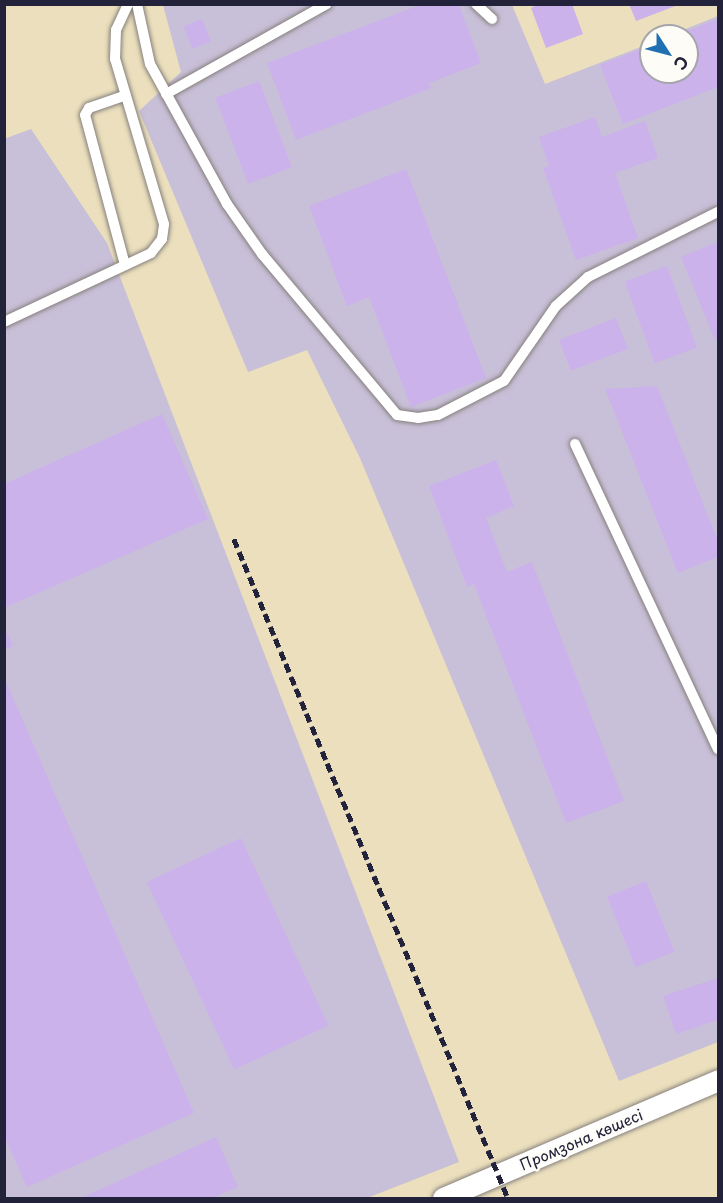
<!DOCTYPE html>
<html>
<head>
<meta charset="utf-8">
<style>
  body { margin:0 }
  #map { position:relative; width:723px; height:1203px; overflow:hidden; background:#ebdfbd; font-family:"Playpen Sans",sans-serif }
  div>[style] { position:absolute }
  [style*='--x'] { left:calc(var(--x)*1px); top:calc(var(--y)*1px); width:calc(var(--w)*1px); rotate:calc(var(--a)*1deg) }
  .industrial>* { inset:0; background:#c8bfd8 }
  .building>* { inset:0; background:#ccb2eb; transform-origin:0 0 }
  .roads { filter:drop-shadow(0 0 2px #86807c) drop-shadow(0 0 2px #86807c) }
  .lane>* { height:10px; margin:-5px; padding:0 5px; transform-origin:5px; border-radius:5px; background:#fff }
  .street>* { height:21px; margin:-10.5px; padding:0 10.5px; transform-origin:10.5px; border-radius:10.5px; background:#fff }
  .rail>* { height:4.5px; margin-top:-2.25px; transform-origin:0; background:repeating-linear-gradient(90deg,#22223b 0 9px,transparent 0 13.5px) }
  span { translate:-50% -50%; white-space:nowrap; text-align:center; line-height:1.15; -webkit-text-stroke:5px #fdfcf7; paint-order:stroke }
  .street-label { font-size:15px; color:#22223b }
  .frame { position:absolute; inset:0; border:6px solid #22223b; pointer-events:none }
  .north { position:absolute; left:639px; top:24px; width:60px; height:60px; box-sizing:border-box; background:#fdfcf7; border:2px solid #a5a5ac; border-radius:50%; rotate:126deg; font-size:16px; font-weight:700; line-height:24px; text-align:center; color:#22223b }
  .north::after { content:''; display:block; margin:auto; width:21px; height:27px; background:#1f6fb2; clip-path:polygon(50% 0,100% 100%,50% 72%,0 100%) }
</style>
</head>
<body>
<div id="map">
  <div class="industrial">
    <i style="clip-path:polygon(163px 5px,512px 5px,545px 84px,651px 43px,651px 72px,687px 72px,687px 36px,668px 36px,718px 16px,718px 1042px,619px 1081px,360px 458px,307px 350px,248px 372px,139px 111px,181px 72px)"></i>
    <i style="clip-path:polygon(31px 129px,107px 243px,459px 1162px,367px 1198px,5px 1198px,4px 139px)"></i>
  </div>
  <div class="building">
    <i style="clip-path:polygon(538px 4px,572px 4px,583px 34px,546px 48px,531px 8px)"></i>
    <i style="clip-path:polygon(629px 4px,678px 4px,678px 5px,636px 21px)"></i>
    <i style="clip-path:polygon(420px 5px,459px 5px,481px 63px,429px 83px,431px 88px,296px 140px,267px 63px)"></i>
    <i style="left:202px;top:19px;width:24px;height:20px;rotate:68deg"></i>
    <i style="clip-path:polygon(718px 19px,718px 87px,623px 124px,600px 65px,651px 45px,651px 72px,687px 72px,687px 36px,674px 36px)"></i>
    <i style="left:259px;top:81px;width:92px;height:47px;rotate:69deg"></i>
    <i style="clip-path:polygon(595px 117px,602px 137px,645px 121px,658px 158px,615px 173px,638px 238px,576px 260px,543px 168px,549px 166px,539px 137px)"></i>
    <i style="clip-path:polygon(406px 169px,486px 378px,411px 407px,369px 297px,347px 306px,309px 206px)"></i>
    <i style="clip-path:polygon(718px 242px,718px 339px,715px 340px,681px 257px)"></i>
    <i style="left:667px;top:266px;width:87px;height:45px;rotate:70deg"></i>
    <i style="left:616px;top:318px;width:33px;height:61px;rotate:69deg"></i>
    <i style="clip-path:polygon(657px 386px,718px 541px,718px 557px,678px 573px,605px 389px)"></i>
    <i style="clip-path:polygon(162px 414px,208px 519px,4px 608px,4px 484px)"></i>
    <i style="clip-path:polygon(496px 460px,514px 506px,486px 518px,507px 572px,532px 562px,624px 801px,566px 823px,474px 584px,467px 587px,429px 486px)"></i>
    <i style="clip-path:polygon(4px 627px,13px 646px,4px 650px)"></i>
    <i style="clip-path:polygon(4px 677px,194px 1113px,27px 1187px,4px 1136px)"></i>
    <i style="left:241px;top:838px;width:207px;height:104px;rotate:65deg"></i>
    <i style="left:646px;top:881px;width:76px;height:42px;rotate:68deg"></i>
    <i style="clip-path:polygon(718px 978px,718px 1020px,676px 1034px,663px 996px)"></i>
    <i style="clip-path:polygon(216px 1137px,238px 1187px,212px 1198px,81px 1198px)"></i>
  </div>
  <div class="roads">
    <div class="lane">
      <i style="--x:137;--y:4;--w:61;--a:77.8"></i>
      <i style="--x:150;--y:64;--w:160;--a:61.2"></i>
      <i style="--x:227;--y:204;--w:61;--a:55"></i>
      <i style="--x:262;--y:254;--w:210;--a:50"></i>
      <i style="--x:397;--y:415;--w:21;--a:8"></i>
      <i style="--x:418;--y:418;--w:20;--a:-9"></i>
      <i style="--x:438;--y:415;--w:74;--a:-27.3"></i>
      <i style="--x:504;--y:381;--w:91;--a:-55.3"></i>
      <i style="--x:556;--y:306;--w:43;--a:-42.2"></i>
      <i style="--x:588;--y:277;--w:145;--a:-26.6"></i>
      <i style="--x:476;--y:4;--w:22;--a:43"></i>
      <i style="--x:166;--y:94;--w:184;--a:-29.2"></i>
      <i style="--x:125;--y:265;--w:155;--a:-104.9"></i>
      <i style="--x:85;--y:115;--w:8;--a:-60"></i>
      <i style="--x:89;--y:108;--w:39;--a:-19"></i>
      <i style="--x:4;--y:322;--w:162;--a:-25.1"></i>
      <i style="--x:151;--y:253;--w:18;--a:-52"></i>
      <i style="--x:162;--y:239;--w:15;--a:-82"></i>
      <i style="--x:164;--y:224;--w:172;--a:-106.5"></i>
      <i style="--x:115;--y:59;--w:29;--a:-88"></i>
      <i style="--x:116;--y:30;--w:29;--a:-65"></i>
      <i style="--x:575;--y:444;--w:337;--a:64.9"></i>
    </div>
    <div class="street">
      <i style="--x:443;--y:1198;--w:299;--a:-23.2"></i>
    </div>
  </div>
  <div class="rail">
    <i style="--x:234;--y:539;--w:714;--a:67.42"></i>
  </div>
  <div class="street-label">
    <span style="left:581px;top:1139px;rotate:-23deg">Промзона көшесі</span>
  </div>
  <div class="frame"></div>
  <div class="north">С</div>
</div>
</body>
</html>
